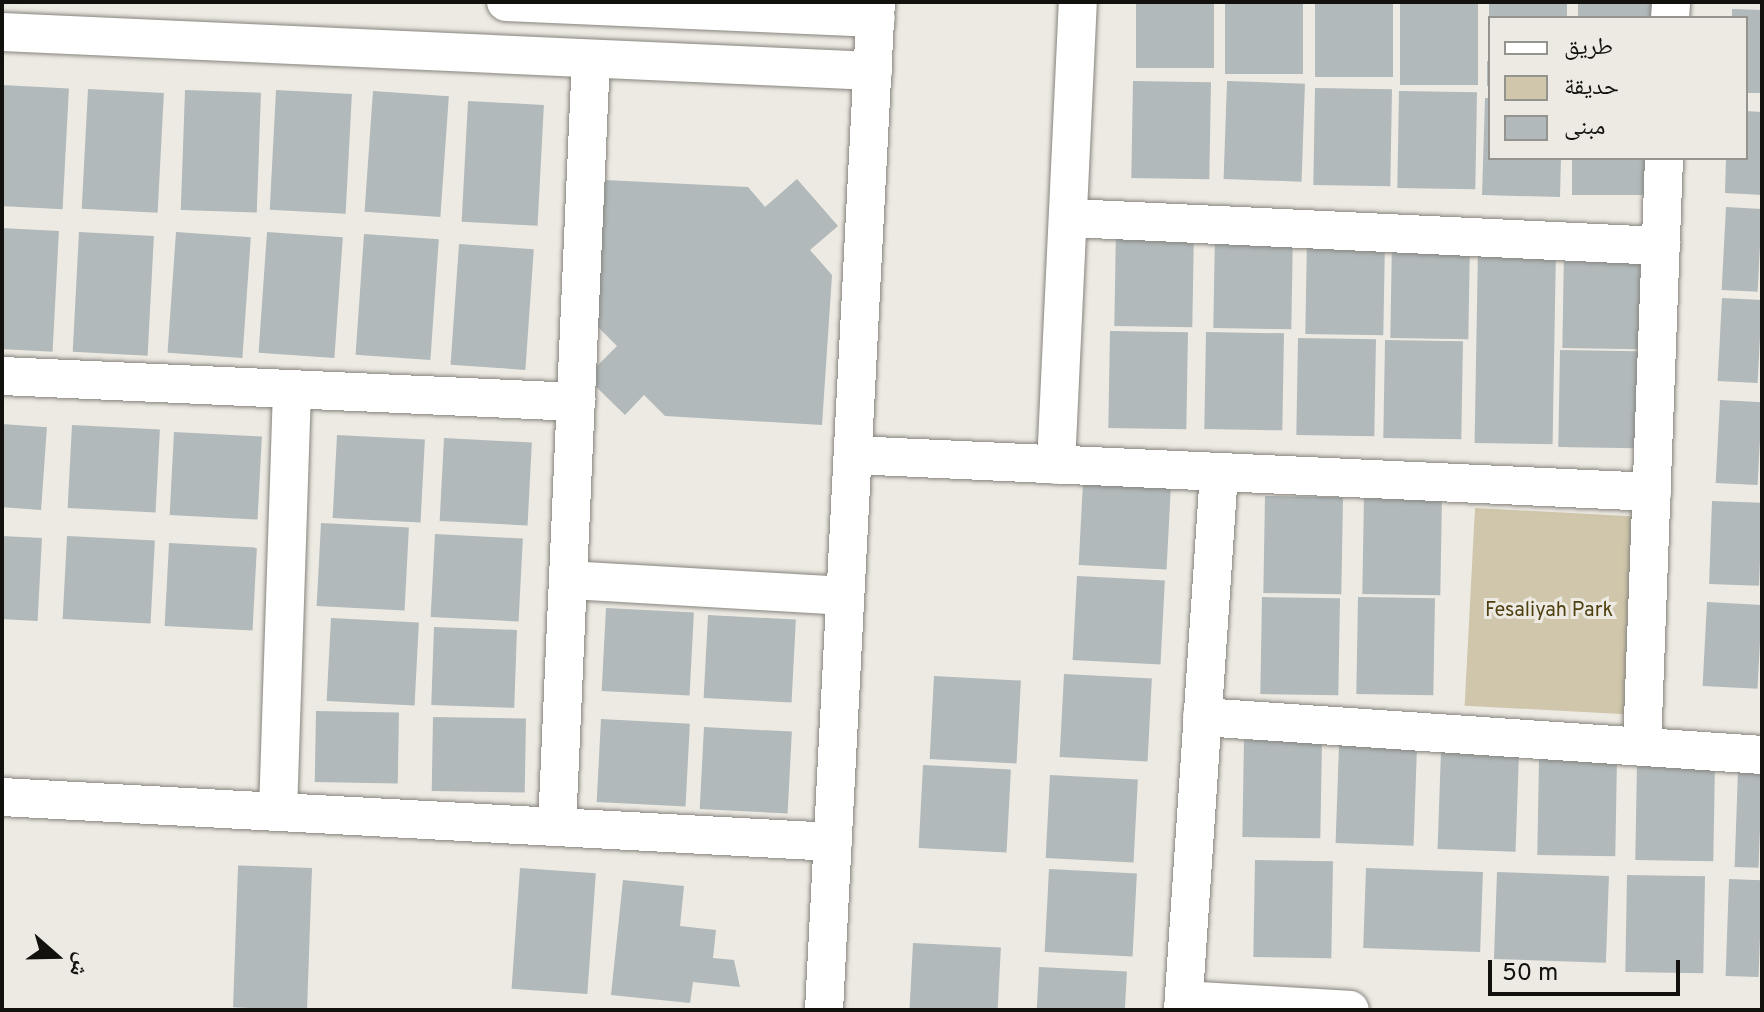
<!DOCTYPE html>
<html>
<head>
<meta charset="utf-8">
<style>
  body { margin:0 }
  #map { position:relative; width:1764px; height:1012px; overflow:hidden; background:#edeae3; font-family:Overpass,"Noto Naskh Arabic",sans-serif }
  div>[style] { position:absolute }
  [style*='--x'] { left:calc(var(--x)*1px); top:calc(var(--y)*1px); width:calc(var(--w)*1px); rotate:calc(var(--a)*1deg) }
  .green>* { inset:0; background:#cfc6ab; transform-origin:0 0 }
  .building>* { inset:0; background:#b1b9bb; transform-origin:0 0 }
  .roads { filter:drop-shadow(0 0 2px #86847d) drop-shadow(0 0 2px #86847d) }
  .minor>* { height:38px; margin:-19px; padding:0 19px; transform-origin:19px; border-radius:19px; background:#fff }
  span { translate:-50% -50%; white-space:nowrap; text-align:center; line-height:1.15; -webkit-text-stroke:6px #edeae3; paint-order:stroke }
  .park-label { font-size:20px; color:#4e3f0e }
  .frame { position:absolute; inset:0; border:4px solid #12110e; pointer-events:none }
  .legend { position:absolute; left:1488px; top:16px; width:260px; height:144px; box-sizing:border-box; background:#edeae3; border:2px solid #95938e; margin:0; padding:10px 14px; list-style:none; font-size:24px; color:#12110e }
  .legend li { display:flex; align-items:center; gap:16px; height:40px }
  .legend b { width:40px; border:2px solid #95938e }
  .north { position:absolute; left:16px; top:916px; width:80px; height:80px; -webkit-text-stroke:6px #edeae3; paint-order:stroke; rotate:110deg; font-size:22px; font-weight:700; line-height:32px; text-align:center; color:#12110e }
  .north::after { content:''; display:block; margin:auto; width:28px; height:36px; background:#12110e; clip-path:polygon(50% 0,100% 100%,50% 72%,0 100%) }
  .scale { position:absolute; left:1488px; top:960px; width:192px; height:36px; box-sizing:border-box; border:4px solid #12110e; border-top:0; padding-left:10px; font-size:24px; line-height:28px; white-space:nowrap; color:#12110e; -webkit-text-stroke:6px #edeae3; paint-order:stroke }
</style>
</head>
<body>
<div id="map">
  <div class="green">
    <i style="left:1475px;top:508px;width:161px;height:198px;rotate:3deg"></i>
  </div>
  <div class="building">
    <i style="left:1136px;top:2px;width:78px;height:66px"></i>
    <i style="left:1225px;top:2px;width:78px;height:72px"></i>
    <i style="left:1315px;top:2px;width:78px;height:75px"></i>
    <i style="left:1400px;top:2px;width:78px;height:83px"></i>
    <i style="left:1489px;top:2px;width:78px;height:16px"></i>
    <i style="left:1578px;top:2px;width:78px;height:16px"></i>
    <i style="clip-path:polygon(1732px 9px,1762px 10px,1762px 93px,1746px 93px,1746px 18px,1732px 18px)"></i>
    <i style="left:1487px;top:61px;width:3px;height:25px"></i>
    <i style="left:1133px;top:81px;width:78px;height:97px;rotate:1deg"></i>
    <i style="left:1227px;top:81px;width:78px;height:98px;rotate:2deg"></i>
    <i style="left:2px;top:85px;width:67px;height:121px;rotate:3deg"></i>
    <i style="left:1315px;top:88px;width:77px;height:97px;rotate:1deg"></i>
    <i style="left:88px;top:89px;width:76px;height:120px;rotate:3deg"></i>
    <i style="left:185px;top:90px;width:76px;height:120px;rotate:2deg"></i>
    <i style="left:276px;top:90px;width:76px;height:120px;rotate:3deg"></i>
    <i style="left:373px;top:91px;width:76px;height:121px;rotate:4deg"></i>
    <i style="left:1399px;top:91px;width:78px;height:97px;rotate:1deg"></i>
    <i style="clip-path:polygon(1485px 98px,1490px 98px,1490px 158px,1561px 158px,1560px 197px,1482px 195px)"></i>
    <i style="left:468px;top:101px;width:76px;height:121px;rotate:3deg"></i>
    <i style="clip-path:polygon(1746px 111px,1762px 112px,1762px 195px,1725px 193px,1726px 158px,1746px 158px)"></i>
    <i style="left:1572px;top:158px;width:78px;height:37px"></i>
    <i style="clip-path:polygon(797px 179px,838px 226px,810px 250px,832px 275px,822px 425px,665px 416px,644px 395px,625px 415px,586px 377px,617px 346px,597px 326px,605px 180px,748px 187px,765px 207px)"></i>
    <i style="left:1726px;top:207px;width:36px;height:83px;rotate:3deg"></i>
    <i style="left:2px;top:228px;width:57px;height:121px;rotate:3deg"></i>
    <i style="left:1116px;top:228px;width:78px;height:98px;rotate:1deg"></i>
    <i style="left:1215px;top:231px;width:78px;height:97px;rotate:1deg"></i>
    <i style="left:79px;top:232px;width:75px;height:120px;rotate:3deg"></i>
    <i style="left:176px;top:232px;width:75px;height:121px;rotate:4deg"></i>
    <i style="left:267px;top:232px;width:76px;height:121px;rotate:4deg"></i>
    <i style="left:364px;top:234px;width:75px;height:121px;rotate:4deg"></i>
    <i style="left:1307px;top:237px;width:78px;height:97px;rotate:1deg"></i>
    <i style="left:1392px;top:241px;width:78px;height:97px;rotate:1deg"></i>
    <i style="left:459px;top:244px;width:75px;height:121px;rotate:4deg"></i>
    <i style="left:1478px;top:247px;width:78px;height:196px;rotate:1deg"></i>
    <i style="left:1564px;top:251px;width:77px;height:97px;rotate:1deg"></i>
    <i style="left:1722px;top:298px;width:40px;height:83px;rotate:3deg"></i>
    <i style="left:1110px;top:331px;width:78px;height:97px;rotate:1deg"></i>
    <i style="left:1206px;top:332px;width:78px;height:97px;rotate:1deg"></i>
    <i style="left:1298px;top:338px;width:78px;height:97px;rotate:1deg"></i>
    <i style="left:1385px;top:340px;width:78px;height:98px;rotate:1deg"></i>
    <i style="left:1560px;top:350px;width:78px;height:97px;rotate:1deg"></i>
    <i style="left:1720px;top:400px;width:42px;height:83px;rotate:3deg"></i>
    <i style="left:2px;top:424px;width:45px;height:83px;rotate:4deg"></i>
    <i style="left:72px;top:425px;width:88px;height:83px;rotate:3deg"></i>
    <i style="left:174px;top:432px;width:88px;height:83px;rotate:3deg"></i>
    <i style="left:337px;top:435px;width:88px;height:83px;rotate:3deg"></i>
    <i style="left:444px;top:438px;width:88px;height:83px;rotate:3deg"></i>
    <i style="left:1083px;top:482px;width:88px;height:83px;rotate:3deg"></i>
    <i style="left:1265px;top:496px;width:78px;height:97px;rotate:1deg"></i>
    <i style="left:1364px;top:496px;width:78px;height:98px;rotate:1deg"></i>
    <i style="left:1712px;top:501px;width:50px;height:83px;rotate:2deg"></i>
    <i style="left:321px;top:523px;width:88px;height:83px;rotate:3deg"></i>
    <i style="left:435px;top:534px;width:88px;height:83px;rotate:3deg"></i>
    <i style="left:2px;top:536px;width:40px;height:83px;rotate:3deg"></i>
    <i style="left:67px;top:536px;width:88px;height:83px;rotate:3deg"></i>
    <i style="left:169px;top:543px;width:88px;height:83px;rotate:3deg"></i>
    <i style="left:1077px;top:576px;width:88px;height:84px;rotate:3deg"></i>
    <i style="left:1262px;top:597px;width:78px;height:97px;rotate:1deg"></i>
    <i style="left:1358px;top:597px;width:77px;height:97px;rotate:1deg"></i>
    <i style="left:1707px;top:602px;width:55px;height:84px;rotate:3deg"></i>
    <i style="left:606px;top:608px;width:88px;height:83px;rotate:3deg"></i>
    <i style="left:708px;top:615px;width:88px;height:83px;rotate:3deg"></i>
    <i style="left:331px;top:618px;width:88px;height:83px;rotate:3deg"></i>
    <i style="left:434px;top:627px;width:83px;height:78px;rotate:2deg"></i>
    <i style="left:1064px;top:674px;width:88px;height:83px;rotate:3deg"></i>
    <i style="left:934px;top:676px;width:87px;height:83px;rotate:3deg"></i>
    <i style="left:316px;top:711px;width:83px;height:71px;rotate:1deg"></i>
    <i style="left:433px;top:717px;width:93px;height:74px;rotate:1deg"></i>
    <i style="left:601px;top:719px;width:89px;height:83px;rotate:3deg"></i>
    <i style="left:704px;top:727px;width:88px;height:82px;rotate:3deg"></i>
    <i style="left:1244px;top:740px;width:78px;height:97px;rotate:1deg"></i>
    <i style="left:1339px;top:745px;width:78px;height:98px;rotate:2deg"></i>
    <i style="left:1441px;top:751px;width:78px;height:98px;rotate:2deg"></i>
    <i style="left:1539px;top:757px;width:78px;height:98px;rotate:1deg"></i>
    <i style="left:1637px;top:762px;width:78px;height:98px;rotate:1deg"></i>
    <i style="left:923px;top:765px;width:88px;height:83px;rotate:3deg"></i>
    <i style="left:1738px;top:770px;width:24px;height:97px;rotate:2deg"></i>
    <i style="left:1050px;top:775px;width:88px;height:83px;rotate:3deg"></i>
    <i style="left:1255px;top:860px;width:78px;height:97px;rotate:1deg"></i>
    <i style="left:312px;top:868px;width:142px;height:74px;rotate:92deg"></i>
    <i style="left:520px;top:868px;width:76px;height:121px;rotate:4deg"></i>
    <i style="left:1366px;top:868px;width:117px;height:80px;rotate:2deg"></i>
    <i style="left:1049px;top:869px;width:88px;height:83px;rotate:3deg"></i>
    <i style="left:1497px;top:872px;width:112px;height:87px;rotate:2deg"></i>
    <i style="left:1627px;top:875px;width:78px;height:97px;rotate:1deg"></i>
    <i style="left:1729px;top:879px;width:33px;height:97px;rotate:2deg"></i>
    <i style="clip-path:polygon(623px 880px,684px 886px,680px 926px,716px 930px,713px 958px,734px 960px,740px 987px,693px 982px,690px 1003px,611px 995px)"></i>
    <i style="left:913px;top:943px;width:88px;height:67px;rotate:3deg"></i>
    <i style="left:1039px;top:967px;width:88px;height:43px;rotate:3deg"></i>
  </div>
  <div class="roads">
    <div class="minor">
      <i style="--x:506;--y:2;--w:370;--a:2.5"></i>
      <i style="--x:1670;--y:18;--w:16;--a:-86"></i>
      <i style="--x:2;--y:32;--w:872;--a:2.56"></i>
      <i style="--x:1071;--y:218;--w:591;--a:2.72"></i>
      <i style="--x:2;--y:376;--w:575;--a:2.59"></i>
      <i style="--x:853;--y:455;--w:800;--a:2.65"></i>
      <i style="--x:1056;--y:465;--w:464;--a:-87.3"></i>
      <i style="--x:568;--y:580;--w:277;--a:3.3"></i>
      <i style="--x:1202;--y:717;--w:561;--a:3.88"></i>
      <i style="--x:1642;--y:747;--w:589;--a:-87.86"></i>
      <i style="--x:2;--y:797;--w:832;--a:3.1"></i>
      <i style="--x:278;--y:812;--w:423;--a:-88.1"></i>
      <i style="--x:557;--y:827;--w:769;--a:-87.47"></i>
      <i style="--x:1184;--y:1000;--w:166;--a:3.4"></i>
      <i style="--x:824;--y:1010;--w:1009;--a:-87.05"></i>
      <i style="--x:1183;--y:1010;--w:539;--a:-86.17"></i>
    </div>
  </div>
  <div class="park-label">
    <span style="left:1549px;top:611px">Fesaliyah Park</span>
  </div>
  <div class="frame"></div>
  <ul class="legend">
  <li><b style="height:10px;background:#fff"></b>طريق</li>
  <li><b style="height:22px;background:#cfc6ab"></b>حديقة</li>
  <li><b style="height:22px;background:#b1b9bb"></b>مبنى</li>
  </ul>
  <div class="north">ش</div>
  <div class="scale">50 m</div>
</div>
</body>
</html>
